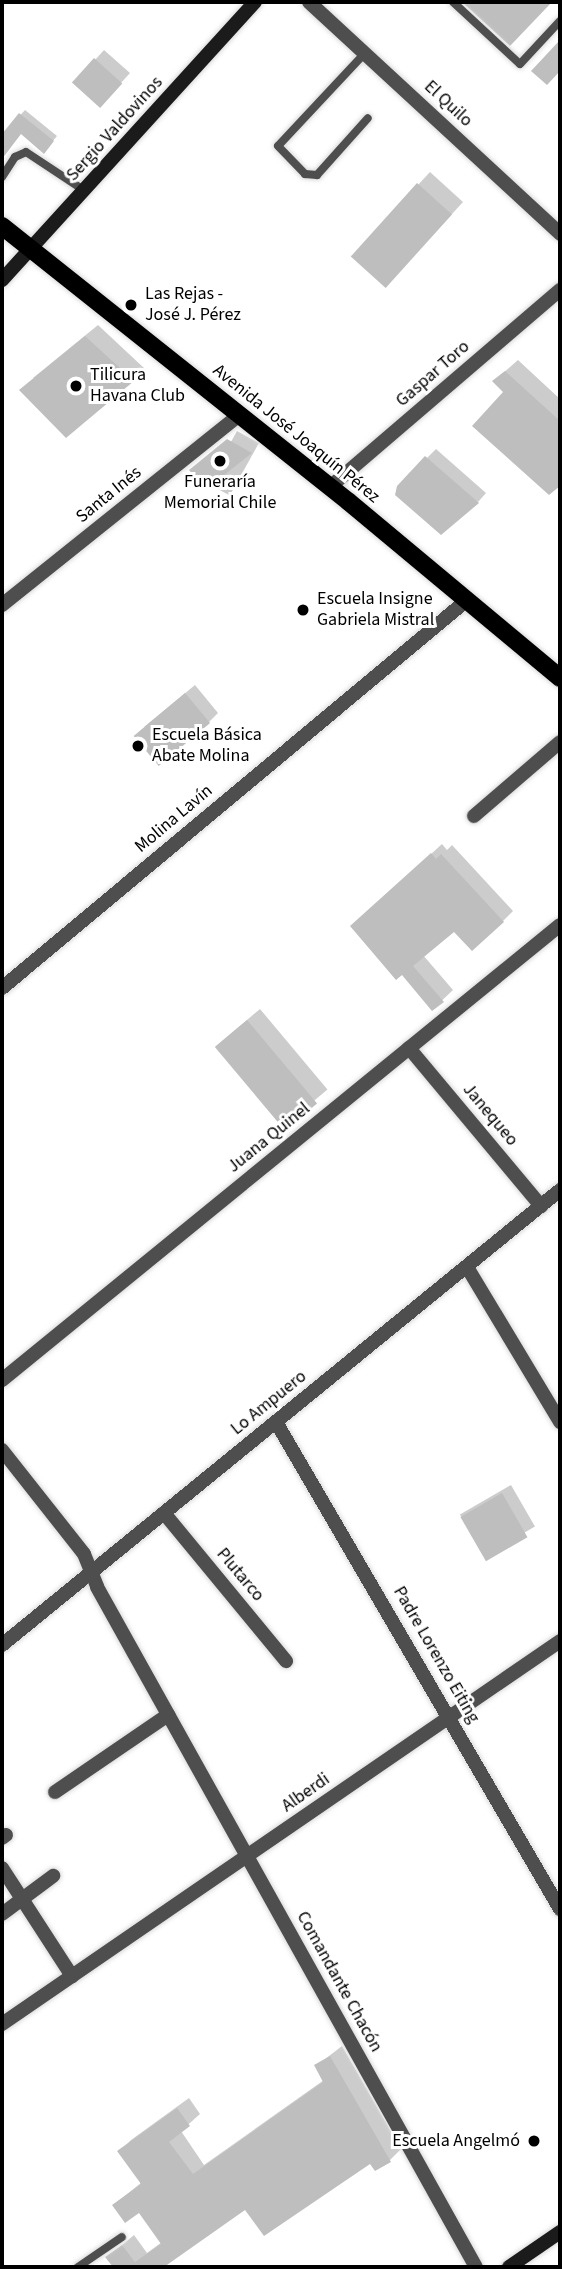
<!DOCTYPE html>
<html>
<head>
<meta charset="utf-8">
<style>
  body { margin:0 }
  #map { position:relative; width:562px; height:2269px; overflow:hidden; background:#fff; font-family:"Source Sans 3",sans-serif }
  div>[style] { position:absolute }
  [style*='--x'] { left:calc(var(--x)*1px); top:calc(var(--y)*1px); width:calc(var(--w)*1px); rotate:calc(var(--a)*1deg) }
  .shadow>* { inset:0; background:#0003; transform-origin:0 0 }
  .building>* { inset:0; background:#bebebe; transform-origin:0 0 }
  .roads { filter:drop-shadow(0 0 2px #dbdbdb) drop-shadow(0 0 2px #dbdbdb) }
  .lane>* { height:8px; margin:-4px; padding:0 4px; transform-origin:4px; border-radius:4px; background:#4e4e4e }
  .street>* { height:14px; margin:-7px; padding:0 7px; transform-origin:7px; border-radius:7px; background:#4e4e4e }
  .secondary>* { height:14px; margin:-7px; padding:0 7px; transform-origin:7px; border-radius:7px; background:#1b1b1b }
  .primary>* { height:18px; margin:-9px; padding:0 9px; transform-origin:9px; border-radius:9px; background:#000 }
  .dots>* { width:19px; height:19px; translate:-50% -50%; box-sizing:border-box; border:4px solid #fff; border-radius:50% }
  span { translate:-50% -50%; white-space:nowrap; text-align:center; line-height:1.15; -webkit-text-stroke:6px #fff; paint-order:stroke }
  .street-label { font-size:18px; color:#000 }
  .poi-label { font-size:18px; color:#000 }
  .left { translate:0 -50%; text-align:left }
  .right { translate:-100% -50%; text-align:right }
  .frame { position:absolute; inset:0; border:4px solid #000; pointer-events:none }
</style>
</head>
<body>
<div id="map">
  <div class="shadow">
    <i style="clip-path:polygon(104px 50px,130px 73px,109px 96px,75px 82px)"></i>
    <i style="clip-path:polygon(25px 110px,57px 136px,48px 147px,21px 132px,2px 158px,2px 135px)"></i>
    <i style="clip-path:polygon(430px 172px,463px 202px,397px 274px,352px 256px)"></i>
    <i style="clip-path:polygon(98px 325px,144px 368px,132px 380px,33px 378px)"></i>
    <i style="clip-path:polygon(518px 360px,560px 399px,560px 483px,549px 493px,506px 391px,494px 381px)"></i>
    <i style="left:237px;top:431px;width:25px;height:60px;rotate:29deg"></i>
    <i style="clip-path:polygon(436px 449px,486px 493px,478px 502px,398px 487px)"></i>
    <i style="clip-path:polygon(195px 685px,218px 713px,209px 722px,144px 727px)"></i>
    <i style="clip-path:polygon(442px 844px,447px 850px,452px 845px,513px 911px,503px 921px,454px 929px,423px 955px,453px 990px,433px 1009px,363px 916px)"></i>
    <i style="left:260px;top:1009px;width:105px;height:57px;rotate:50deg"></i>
    <i style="left:511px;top:1485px;width:48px;height:59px;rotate:60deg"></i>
    <i style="clip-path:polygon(342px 2046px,401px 2149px,390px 2160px,371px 2161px,245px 2208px,161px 2267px,115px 2267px,108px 2257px,134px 2235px,147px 2253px,162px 2242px,140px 2211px,114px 2205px,142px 2182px,120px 2151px,131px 2140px,189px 2098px,200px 2114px,181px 2131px,204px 2165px,324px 2080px,316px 2066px)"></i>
  </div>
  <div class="building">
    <i style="clip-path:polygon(462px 2px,552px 2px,510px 46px)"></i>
    <i style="clip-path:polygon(560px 40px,560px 71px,547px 85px,531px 71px)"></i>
    <i style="left:94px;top:58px;width:38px;height:33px;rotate:42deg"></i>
    <i style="clip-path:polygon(19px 113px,54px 141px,44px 154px,21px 134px,2px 159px,2px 134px)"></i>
    <i style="left:417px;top:183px;width:47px;height:99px;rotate:42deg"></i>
    <i style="clip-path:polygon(85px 336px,134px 381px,66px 438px,19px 390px)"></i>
    <i style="clip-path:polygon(505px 371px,560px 421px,560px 486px,549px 495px,472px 426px,503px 392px,492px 381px)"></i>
    <i style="clip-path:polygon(227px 439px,252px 453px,205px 490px,189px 470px)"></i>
    <i style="clip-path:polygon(425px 456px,479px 503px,441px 535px,395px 495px,397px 486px)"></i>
    <i style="left:185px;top:693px;width:39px;height:67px;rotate:50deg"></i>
    <i style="clip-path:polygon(431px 853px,436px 859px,441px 854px,504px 922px,472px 951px,454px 932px,413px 966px,444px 1002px,432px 1011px,402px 975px,396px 980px,350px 926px)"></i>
    <i style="left:247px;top:1020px;width:109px;height:42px;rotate:50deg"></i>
    <i style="left:502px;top:1493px;width:51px;height:48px;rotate:60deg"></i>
    <i style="clip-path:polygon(330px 2056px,391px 2162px,375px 2171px,370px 2164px,264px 2236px,245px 2210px,164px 2267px,113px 2267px,105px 2257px,122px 2245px,135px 2262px,161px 2244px,139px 2213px,125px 2223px,112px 2205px,141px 2184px,117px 2151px,177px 2108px,190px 2126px,169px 2142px,193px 2174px,323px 2082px,314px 2065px)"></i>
  </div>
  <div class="roads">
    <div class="lane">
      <i style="--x:453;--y:2;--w:91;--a:42.8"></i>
      <i style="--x:520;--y:64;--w:59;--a:-47.1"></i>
      <i style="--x:365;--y:53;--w:127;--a:133.1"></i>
      <i style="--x:278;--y:146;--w:39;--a:46"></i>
      <i style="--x:305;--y:174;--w:12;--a:5"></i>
      <i style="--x:317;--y:175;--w:76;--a:-48.2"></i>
      <i style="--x:2;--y:177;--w:24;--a:-57"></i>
      <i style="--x:15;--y:157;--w:12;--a:-24"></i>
      <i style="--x:26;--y:152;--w:71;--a:33.5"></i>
      <i style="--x:78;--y:2267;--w:53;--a:-34.3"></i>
    </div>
    <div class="street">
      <i style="--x:309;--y:2;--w:342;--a:42.7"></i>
      <i style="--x:330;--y:487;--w:303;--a:-40.6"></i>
      <i style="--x:2;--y:605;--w:304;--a:-38.7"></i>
      <i style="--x:474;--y:816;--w:113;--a:-40.7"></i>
      <i style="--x:2;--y:988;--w:606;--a:-39.84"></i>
      <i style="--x:409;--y:1048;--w:206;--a:50.1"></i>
      <i style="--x:467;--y:1267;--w:181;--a:59"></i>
      <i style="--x:2;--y:1380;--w:720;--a:-39.19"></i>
      <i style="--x:276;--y:1422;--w:564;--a:59.75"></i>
      <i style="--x:2;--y:1450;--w:132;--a:51.7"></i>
      <i style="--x:84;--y:1554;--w:35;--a:68"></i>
      <i style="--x:97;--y:1587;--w:778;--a:60.87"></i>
      <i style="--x:164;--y:1513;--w:192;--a:50.5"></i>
      <i style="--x:2;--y:1645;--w:720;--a:-39.19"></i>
      <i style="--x:55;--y:1792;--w:137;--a:-34.3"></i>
      <i style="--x:2;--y:1838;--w:5;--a:-37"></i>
      <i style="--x:2;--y:1868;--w:129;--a:57.1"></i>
      <i style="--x:2;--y:1914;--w:64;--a:-36.7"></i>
      <i style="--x:2;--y:2024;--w:677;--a:-34.46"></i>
    </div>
    <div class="secondary">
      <i style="--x:2;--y:280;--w:376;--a:-47.7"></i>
      <i style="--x:509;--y:2267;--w:62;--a:-34.5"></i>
    </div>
    <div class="primary">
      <i style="--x:2;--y:226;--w:443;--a:38.5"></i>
      <i style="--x:349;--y:502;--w:275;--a:39.8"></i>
    </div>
  </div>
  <div class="dots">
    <i style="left:131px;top:305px;background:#000"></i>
    <i style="left:76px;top:386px;background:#000"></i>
    <i style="left:220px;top:461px;background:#000"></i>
    <i style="left:303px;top:610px;background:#000"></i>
    <i style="left:138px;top:746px;background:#000"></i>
    <i style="left:534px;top:2141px;background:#000"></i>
  </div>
  <div class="street-label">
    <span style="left:448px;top:104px;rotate:43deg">El Quilo</span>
    <span style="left:115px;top:129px;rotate:-48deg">Sergio Valdovinos</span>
    <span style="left:433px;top:374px;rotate:-41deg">Gaspar Toro</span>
    <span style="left:296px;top:434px;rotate:39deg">Avenida José Joaquín Pérez</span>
    <span style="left:109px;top:495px;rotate:-39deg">Santa Inés</span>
    <span style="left:174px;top:819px;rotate:-40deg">Molina Lavín</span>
    <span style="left:490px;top:1115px;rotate:50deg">Janequeo</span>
    <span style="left:269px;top:1138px;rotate:-39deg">Juana Quinel</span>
    <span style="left:269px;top:1403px;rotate:-39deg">Lo Ampuero</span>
    <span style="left:240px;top:1575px;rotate:50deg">Plutarco</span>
    <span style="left:436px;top:1655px;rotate:60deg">Padre Lorenzo Eiting</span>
    <span style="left:306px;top:1793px;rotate:-35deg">Alberdi</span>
    <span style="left:339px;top:1982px;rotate:61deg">Comandante Chacón</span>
  </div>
  <div class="poi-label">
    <span class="left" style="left:145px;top:305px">Las Rejas -<br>José J. Pérez</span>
    <span class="left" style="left:90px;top:386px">Tilicura<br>Havana Club</span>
    <span style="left:220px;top:493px">Funeraría<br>Memorial Chile</span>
    <span class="left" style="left:317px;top:610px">Escuela Insigne<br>Gabriela Mistral</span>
    <span class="left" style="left:152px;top:746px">Escuela Básica<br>Abate Molina</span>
    <span class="right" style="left:520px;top:2141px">Escuela Angelmó</span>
  </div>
  <div class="frame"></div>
</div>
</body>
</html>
